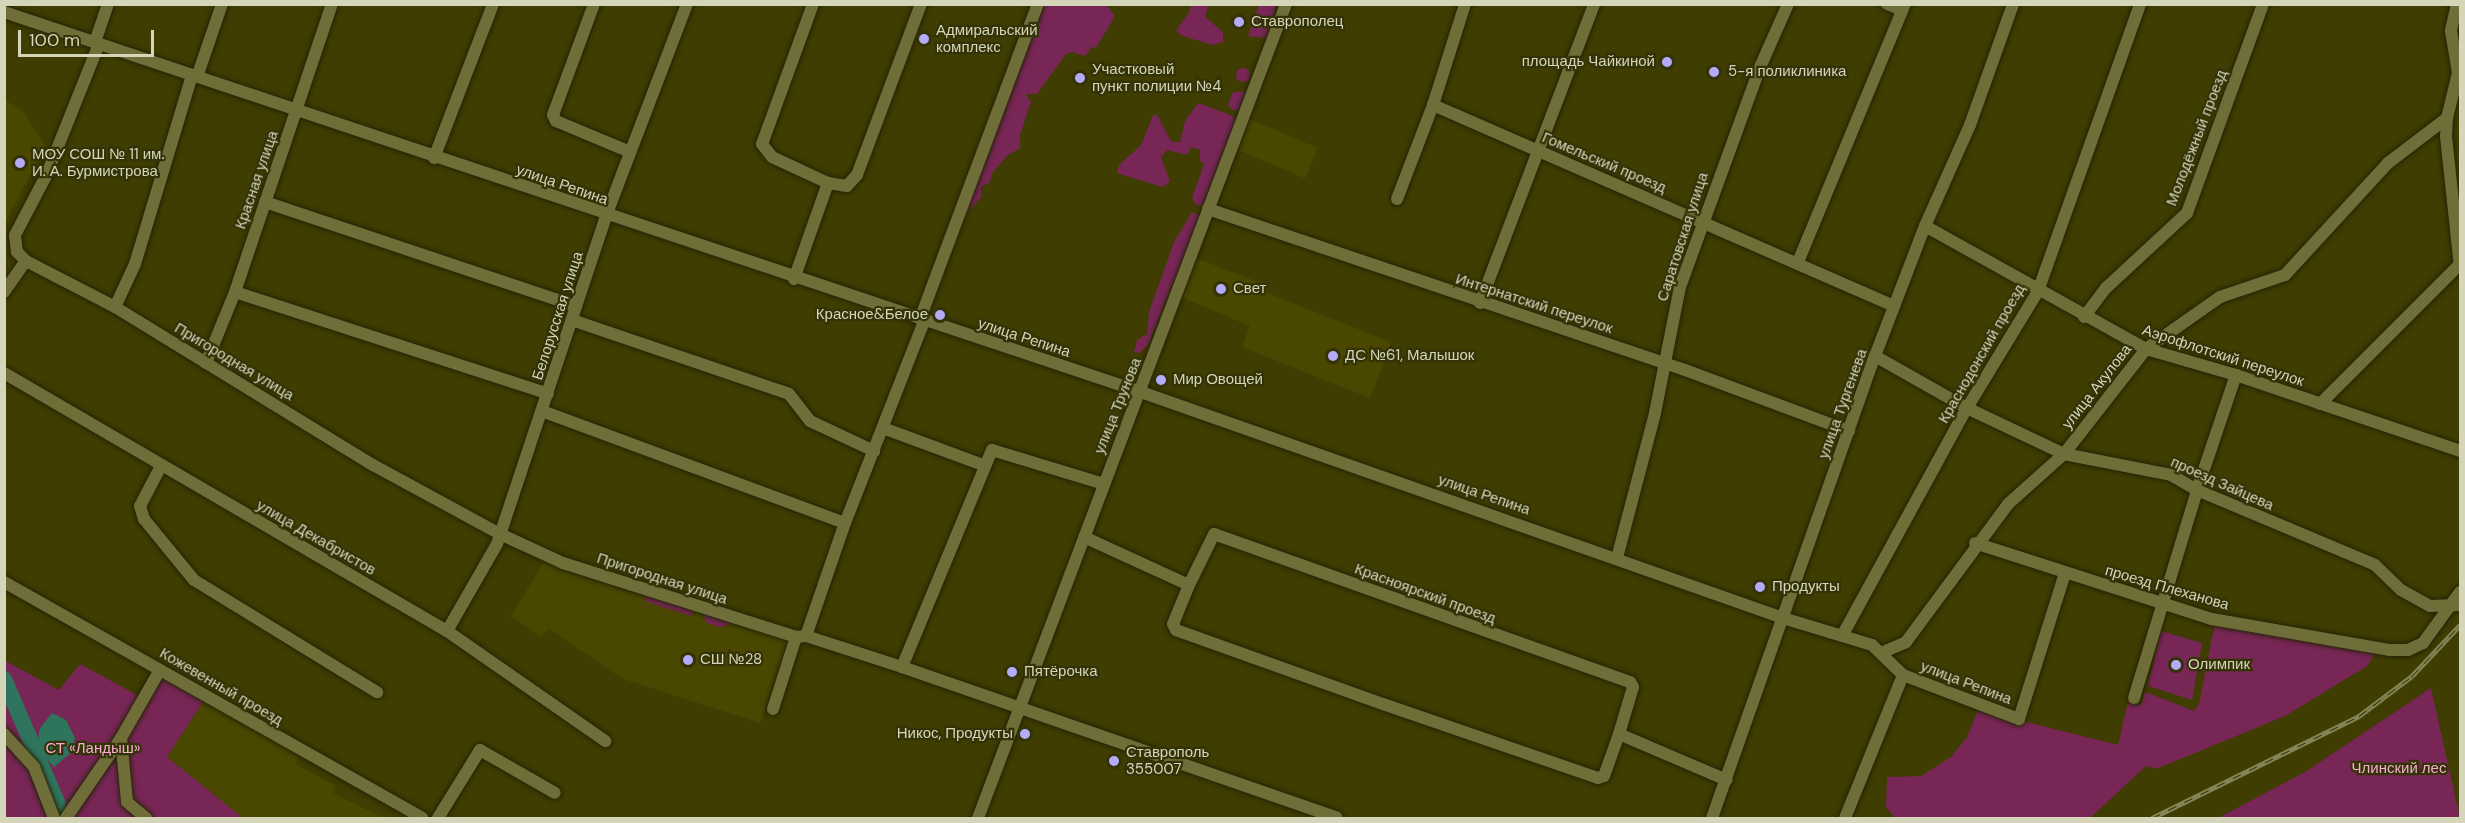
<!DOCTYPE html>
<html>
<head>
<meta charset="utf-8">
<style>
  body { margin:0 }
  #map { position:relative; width:2465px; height:823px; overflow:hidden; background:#3f3d01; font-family:"DM Sans",sans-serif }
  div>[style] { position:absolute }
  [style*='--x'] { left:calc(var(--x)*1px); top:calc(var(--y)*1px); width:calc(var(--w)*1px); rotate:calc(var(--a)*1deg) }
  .built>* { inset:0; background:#494700; transform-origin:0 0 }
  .green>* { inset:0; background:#772655 }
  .round { border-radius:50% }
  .water>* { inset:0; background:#2f745c }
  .river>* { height:16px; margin:-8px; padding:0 8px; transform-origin:8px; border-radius:8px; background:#2f745c }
  .roads { filter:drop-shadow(0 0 2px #242307) drop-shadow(0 0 2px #242307) }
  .minor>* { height:12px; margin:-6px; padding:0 6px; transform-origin:6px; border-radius:6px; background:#6f6e39 }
  .rail>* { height:5px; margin-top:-2.5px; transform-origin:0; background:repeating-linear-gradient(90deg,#343308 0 9px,#848457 0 18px); box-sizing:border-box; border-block:2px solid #848457 }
  .dots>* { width:16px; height:16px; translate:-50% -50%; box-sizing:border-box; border:3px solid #343308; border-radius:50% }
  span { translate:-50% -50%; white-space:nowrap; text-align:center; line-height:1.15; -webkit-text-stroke:4.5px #343308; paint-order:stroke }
  .poi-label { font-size:15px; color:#d4d5b9 }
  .left { translate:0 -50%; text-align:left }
  .right { translate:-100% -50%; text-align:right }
  .street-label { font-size:15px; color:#d4d5b9 }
  .park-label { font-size:15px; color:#f6acd1 }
  .frame { position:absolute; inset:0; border:6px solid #d4d5b9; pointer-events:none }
  .scale { position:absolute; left:18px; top:30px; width:136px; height:27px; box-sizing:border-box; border:3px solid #d4d5b9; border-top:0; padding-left:8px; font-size:18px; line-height:21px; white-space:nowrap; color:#d4d5b9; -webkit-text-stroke:4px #343308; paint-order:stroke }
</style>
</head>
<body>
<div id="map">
  <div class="built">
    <i style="clip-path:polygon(5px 100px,23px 111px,45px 146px,5px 223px)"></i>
    <i style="left:1247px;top:118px;width:77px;height:33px;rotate:23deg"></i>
    <i style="clip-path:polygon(1196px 258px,1266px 285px,1265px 292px,1391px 342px,1370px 398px,1242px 347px,1250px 326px,1180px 297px)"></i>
    <i style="clip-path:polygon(545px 560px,789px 640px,760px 723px,623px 679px,549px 629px,541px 637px,511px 616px)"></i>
    <i style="clip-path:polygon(204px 700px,300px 752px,295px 764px,336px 786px,333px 793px,384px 818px,243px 818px,167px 757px)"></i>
  </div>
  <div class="green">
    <i style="clip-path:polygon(1043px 5px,1107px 6px,1115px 16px,1096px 48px,1092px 47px,1085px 56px,1072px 52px,1066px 54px,1037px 94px,1025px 94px,1031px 102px,1020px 135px,1020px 148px,1008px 155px,992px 173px,990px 182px,981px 187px,981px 197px,967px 213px,964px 209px)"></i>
    <i style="clip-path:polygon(1191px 5px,1208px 5px,1205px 17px,1223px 32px,1223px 42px,1212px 45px,1180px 35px,1176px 30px,1189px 13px)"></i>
    <i style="clip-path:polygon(1259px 5px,1276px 5px,1266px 38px,1248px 36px)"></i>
    <i class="round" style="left:1236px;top:68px;width:14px;height:14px"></i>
    <i style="clip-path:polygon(1242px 91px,1248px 96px,1242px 109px,1234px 111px,1228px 105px,1232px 93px)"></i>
    <i style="clip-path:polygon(1198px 103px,1233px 116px,1235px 124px,1205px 205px,1197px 206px,1192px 198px,1204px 164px,1200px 161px,1200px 150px,1191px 147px,1187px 155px,1167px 150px,1161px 157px,1170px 182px,1162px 187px,1117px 173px,1119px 165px,1141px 145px,1153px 115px,1157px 115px,1171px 141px,1180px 143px,1185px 121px)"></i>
    <i style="clip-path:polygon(1192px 212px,1200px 216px,1148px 345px,1139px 353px,1134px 352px,1137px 340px,1147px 334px,1149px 312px,1174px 242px)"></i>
    <i style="clip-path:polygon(645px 594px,695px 609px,691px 616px,645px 601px)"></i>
    <i style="clip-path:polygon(704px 612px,738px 622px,719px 627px,705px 622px)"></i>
    <i style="clip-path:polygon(2215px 623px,2370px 649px,2374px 655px,2367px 666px,2285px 716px,2156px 769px,2146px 766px,2090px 818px,1895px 818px,1886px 807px,1887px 777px,1921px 776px,1951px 757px,1967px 737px,1978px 710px,2118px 745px,2128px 702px,2141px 706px,2145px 692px,2194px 711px,2199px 704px)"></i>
    <i style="clip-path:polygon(2161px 631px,2202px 643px,2192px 700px,2148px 686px)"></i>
    <i style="clip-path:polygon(4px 660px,59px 690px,80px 664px,146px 700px,160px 675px,204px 700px,167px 757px,243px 818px,5px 818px)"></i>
    <i style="clip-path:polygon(2431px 688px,2460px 818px,2218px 818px,2305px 772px)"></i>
  </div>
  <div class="water">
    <i style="clip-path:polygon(52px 713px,66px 720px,75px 738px,72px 752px,54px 767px,43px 755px,38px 739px,40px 728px)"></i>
  </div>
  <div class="river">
    <i style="--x:4;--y:679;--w:134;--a:66.7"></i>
    <i style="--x:57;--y:802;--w:16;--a:83"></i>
  </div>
  <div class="roads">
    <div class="minor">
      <i style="--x:594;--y:4;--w:118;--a:110.3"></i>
      <i style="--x:553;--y:115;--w:7;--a:63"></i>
      <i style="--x:556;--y:121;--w:80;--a:22.7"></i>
      <i style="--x:813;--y:4;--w:149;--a:110"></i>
      <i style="--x:762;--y:144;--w:16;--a:52"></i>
      <i style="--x:772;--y:157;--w:62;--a:24.9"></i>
      <i style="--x:1887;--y:4;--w:16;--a:22"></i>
      <i style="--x:2457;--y:4;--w:28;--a:103"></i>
      <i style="--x:2451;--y:31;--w:43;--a:80.5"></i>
      <i style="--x:2458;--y:73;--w:46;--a:103.7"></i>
      <i style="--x:2447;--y:118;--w:18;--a:93"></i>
      <i style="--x:2446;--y:136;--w:132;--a:83.9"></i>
      <i style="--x:4;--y:12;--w:1199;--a:18.48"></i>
      <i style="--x:1141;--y:392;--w:681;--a:19.39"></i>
      <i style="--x:1783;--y:618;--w:93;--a:16.9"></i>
      <i style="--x:1872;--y:645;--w:43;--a:44.1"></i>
      <i style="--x:1903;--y:675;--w:124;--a:20.8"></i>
      <i style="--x:2019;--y:719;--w:153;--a:-72.5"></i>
      <i style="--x:95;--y:42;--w:40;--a:-71.1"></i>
      <i style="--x:197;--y:77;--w:77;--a:-71.1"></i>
      <i style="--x:1433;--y:105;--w:503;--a:23.56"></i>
      <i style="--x:434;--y:158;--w:165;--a:-69"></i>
      <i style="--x:1397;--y:199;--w:101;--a:-69"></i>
      <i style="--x:1433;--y:105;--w:106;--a:-72.4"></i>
      <i style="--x:265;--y:202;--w:328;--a:18.5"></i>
      <i style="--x:1208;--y:209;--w:503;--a:18.65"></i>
      <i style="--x:1685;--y:370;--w:175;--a:20.4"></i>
      <i style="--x:1925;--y:226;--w:253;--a:29.1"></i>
      <i style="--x:2146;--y:349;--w:94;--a:16.1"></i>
      <i style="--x:2236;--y:375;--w:237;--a:18.7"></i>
      <i style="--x:26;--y:261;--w:100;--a:27.3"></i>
      <i style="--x:115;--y:307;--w:303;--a:31.5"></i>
      <i style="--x:373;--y:465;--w:145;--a:28.5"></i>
      <i style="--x:500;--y:534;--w:69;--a:24.7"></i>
      <i style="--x:563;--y:563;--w:244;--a:17.6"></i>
      <i style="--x:796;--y:637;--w:10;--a:-6"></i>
      <i style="--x:806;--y:636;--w:101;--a:17.9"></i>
      <i style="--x:902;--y:667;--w:460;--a:19.1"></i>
      <i style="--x:1798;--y:262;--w:279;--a:-67.5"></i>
      <i style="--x:794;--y:279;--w:102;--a:-70.5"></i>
      <i style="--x:828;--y:183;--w:19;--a:9"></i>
      <i style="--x:847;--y:186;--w:15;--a:-48"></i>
      <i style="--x:857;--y:175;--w:183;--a:-69.5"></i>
      <i style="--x:4;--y:292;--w:38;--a:-55"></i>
      <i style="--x:26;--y:261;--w:13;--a:-135"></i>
      <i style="--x:17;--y:252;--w:17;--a:-97"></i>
      <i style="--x:15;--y:235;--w:69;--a:-62.3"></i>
      <i style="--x:47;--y:174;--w:140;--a:-68.2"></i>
      <i style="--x:235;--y:292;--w:329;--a:18"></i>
      <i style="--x:1480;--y:303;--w:320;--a:-69.1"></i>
      <i style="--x:115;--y:307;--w:47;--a:-65.1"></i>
      <i style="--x:135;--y:264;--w:197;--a:-73.2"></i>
      <i style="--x:2084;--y:317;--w:36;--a:-53"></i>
      <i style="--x:2106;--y:288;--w:110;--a:-42.8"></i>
      <i style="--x:2187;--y:213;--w:222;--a:-70"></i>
      <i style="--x:920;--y:319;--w:336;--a:-69.5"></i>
      <i style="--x:572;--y:320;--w:229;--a:18.8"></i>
      <i style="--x:789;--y:394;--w:34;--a:52"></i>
      <i style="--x:810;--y:421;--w:71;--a:25.1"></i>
      <i style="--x:1875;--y:356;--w:106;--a:29.5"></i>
      <i style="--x:1967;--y:408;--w:107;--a:25.4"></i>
      <i style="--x:2064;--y:454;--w:109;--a:11.1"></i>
      <i style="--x:2171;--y:475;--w:30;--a:30"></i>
      <i style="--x:2197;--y:490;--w:193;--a:22.8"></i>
      <i style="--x:2375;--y:565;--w:36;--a:44"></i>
      <i style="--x:2401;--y:590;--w:33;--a:29"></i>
      <i style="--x:2430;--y:606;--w:30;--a:-2"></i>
      <i style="--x:206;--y:363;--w:77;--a:-67.8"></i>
      <i style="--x:235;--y:292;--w:304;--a:-71.4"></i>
      <i style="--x:4;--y:373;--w:513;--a:30.22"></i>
      <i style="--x:447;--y:631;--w:193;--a:34.8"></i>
      <i style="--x:2320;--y:404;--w:197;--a:-45"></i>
      <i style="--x:542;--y:411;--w:323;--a:20.3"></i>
      <i style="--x:883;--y:428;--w:107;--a:20.3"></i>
      <i style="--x:161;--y:466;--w:45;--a:117.7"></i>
      <i style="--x:140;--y:506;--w:14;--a:73"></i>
      <i style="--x:144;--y:519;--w:79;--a:50.7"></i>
      <i style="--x:194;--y:580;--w:215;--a:31.5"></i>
      <i style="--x:1084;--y:537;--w:115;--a:24.6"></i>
      <i style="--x:1189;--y:585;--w:57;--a:-63.9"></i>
      <i style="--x:1214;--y:534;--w:442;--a:19.6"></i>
      <i style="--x:1630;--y:682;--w:6;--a:59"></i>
      <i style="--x:1633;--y:687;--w:49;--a:106.6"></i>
      <i style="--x:1619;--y:734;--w:117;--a:23.1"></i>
      <i style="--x:1975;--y:543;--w:249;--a:17.8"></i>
      <i style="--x:2212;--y:619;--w:181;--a:9.9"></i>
      <i style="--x:2390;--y:650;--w:18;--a:0"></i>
      <i style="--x:2408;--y:650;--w:17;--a:-25"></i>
      <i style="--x:2423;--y:643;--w:63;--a:-54"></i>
      <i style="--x:1617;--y:558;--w:150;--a:-75.3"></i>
      <i style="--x:1655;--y:413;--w:128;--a:-78.8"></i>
      <i style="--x:1680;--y:287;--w:236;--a:-70"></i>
      <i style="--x:1761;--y:65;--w:67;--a:-66.1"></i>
      <i style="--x:4;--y:582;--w:480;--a:29.4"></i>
      <i style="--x:1189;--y:585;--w:42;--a:112.3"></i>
      <i style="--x:1173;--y:624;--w:7;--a:63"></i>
      <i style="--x:1176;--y:630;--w:220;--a:19.7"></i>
      <i style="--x:1383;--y:704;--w:227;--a:19"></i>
      <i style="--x:1598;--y:778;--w:6;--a:-18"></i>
      <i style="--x:1604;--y:776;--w:45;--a:-70.3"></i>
      <i style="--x:447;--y:631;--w:100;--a:-60.1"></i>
      <i style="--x:497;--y:544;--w:346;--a:-71.6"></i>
      <i style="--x:606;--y:216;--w:227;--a:-69.1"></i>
      <i style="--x:806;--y:636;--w:120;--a:-71"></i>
      <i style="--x:845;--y:523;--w:217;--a:-68.6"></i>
      <i style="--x:1842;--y:636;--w:260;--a:-61.3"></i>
      <i style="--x:1967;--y:408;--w:137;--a:-58.7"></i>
      <i style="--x:2038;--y:291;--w:305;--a:-70.4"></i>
      <i style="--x:1883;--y:652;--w:25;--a:-23"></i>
      <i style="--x:1906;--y:642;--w:172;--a:-53.5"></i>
      <i style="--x:2008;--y:504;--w:75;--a:-41.8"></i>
      <i style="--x:2064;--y:454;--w:133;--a:-52"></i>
      <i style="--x:2146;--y:349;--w:90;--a:-35.1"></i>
      <i style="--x:2220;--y:297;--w:69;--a:-18.7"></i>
      <i style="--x:2285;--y:275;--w:152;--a:-47.4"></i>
      <i style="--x:2388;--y:163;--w:74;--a:-37.3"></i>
      <i style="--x:902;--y:667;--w:235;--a:-67.5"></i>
      <i style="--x:992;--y:450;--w:117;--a:16.9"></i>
      <i style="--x:2134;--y:698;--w:217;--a:-73.1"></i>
      <i style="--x:2197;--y:490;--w:121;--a:-71.3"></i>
      <i style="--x:773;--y:709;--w:76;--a:-72.3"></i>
      <i style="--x:4;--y:734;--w:45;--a:47.7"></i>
      <i style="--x:34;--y:767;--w:55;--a:68.6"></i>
      <i style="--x:121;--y:738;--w:64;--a:84.6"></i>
      <i style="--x:127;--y:802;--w:25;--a:40"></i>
      <i style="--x:66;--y:818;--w:97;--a:-55.5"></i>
      <i style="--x:121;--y:738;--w:78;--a:-60.2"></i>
      <i style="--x:438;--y:818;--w:80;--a:-58.3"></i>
      <i style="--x:480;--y:750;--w:86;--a:29.8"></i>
      <i style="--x:978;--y:818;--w:870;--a:-69.27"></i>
      <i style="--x:1712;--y:818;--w:490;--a:-70.6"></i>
      <i style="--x:1875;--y:356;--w:139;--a:-69"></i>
      <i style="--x:1925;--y:226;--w:111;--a:-66"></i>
      <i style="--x:1970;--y:125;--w:128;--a:-70.4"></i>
      <i style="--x:1845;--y:818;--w:154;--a:-67.9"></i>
    </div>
  </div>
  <div class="rail">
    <i style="--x:2152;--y:818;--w:231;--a:-26.2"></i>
    <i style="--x:2359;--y:716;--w:66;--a:-37"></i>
    <i style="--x:2412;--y:676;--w:70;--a:-46.7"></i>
  </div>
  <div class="dots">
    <i style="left:1239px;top:22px;background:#b4acf9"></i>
    <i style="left:924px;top:39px;background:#b4acf9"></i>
    <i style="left:1667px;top:62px;background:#b4acf9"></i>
    <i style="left:1714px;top:72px;background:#b4acf9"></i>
    <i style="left:1080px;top:78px;background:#b4acf9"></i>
    <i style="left:20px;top:163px;background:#b4acf9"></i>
    <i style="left:1221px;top:289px;background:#b4acf9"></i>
    <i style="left:940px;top:315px;background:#b4acf9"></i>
    <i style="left:1333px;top:356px;background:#b4acf9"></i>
    <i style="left:1161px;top:380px;background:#b4acf9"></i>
    <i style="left:1760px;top:587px;background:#b4acf9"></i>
    <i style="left:688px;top:660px;background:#b4acf9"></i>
    <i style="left:2176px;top:665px;background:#b4acf9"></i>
    <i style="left:1012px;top:672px;background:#b4acf9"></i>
    <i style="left:1025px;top:734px;background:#b4acf9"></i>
    <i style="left:1114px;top:761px;background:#b4acf9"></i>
  </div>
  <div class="poi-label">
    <span class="left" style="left:1251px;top:22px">Ставрополец</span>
    <span class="left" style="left:936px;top:39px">Адмиральский<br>комплекс</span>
    <span class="right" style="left:1655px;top:62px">площадь Чайкиной</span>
    <span class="left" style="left:1092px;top:78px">Участковый<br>пункт полиции №4</span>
    <span class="left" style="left:1728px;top:72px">5-я поликлиника</span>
    <span class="left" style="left:32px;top:163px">МОУ СОШ № 11 им.<br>И. А. Бурмистрова</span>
    <span class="left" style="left:1233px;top:289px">Свет</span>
    <span class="right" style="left:928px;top:315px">Красное&amp;Белое</span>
    <span class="left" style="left:1345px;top:356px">ДС №61, Малышок</span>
    <span class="left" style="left:1173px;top:380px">Мир Овощей</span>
    <span class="left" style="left:1772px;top:587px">Продукты</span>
    <span class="left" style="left:700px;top:660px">СШ №28</span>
    <span class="left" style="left:2188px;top:665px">Олимпик</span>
    <span class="left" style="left:1024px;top:672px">Пятёрочка</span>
    <span class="right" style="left:1013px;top:734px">Никос, Продукты</span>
    <span class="left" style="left:1126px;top:761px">Ставрополь<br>355007</span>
  </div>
  <div class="street-label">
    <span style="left:2197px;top:138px;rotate:-69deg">Молодёжный проезд</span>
    <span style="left:1604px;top:163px;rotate:23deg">Гомельский проезд</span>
    <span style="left:257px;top:180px;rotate:-71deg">Красная улица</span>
    <span style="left:562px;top:185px;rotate:19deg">улица Репина</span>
    <span style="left:1683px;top:237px;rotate:-72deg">Саратовская улица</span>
    <span style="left:1534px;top:304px;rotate:18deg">Интернатский переулок</span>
    <span style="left:558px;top:316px;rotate:-72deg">Белорусская улица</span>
    <span style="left:1024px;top:338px;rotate:18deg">улица Репина</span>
    <span style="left:1982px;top:354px;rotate:-60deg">Краснодонский проезд</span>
    <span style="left:2223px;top:356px;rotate:18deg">Аэрофлотский переулок</span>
    <span style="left:234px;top:362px;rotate:31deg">Пригородная улица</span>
    <span style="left:2097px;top:387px;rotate:-52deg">улица Акулова</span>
    <span style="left:1843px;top:404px;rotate:-70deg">улица Тургенева</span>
    <span style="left:1118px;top:406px;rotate:-68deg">улица Трунова</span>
    <span style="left:2222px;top:484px;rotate:24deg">проезд Зайцева</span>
    <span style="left:1484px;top:495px;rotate:19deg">улица Репина</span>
    <span style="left:316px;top:538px;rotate:30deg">улица Декабристов</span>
    <span style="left:662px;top:579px;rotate:18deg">Пригородная улица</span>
    <span style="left:2167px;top:588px;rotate:16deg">проезд Плеханова</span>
    <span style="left:1425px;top:594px;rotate:20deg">Красноярский проезд</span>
    <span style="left:1966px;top:683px;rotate:21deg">улица Репина</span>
    <span style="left:221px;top:687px;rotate:30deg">Кожевенный проезд</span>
  </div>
  <div class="park-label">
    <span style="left:93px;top:749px">СТ «Ландыш»</span>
    <span style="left:2399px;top:769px">Члинский лес</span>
  </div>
  <div class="frame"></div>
  <div class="scale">100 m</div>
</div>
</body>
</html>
